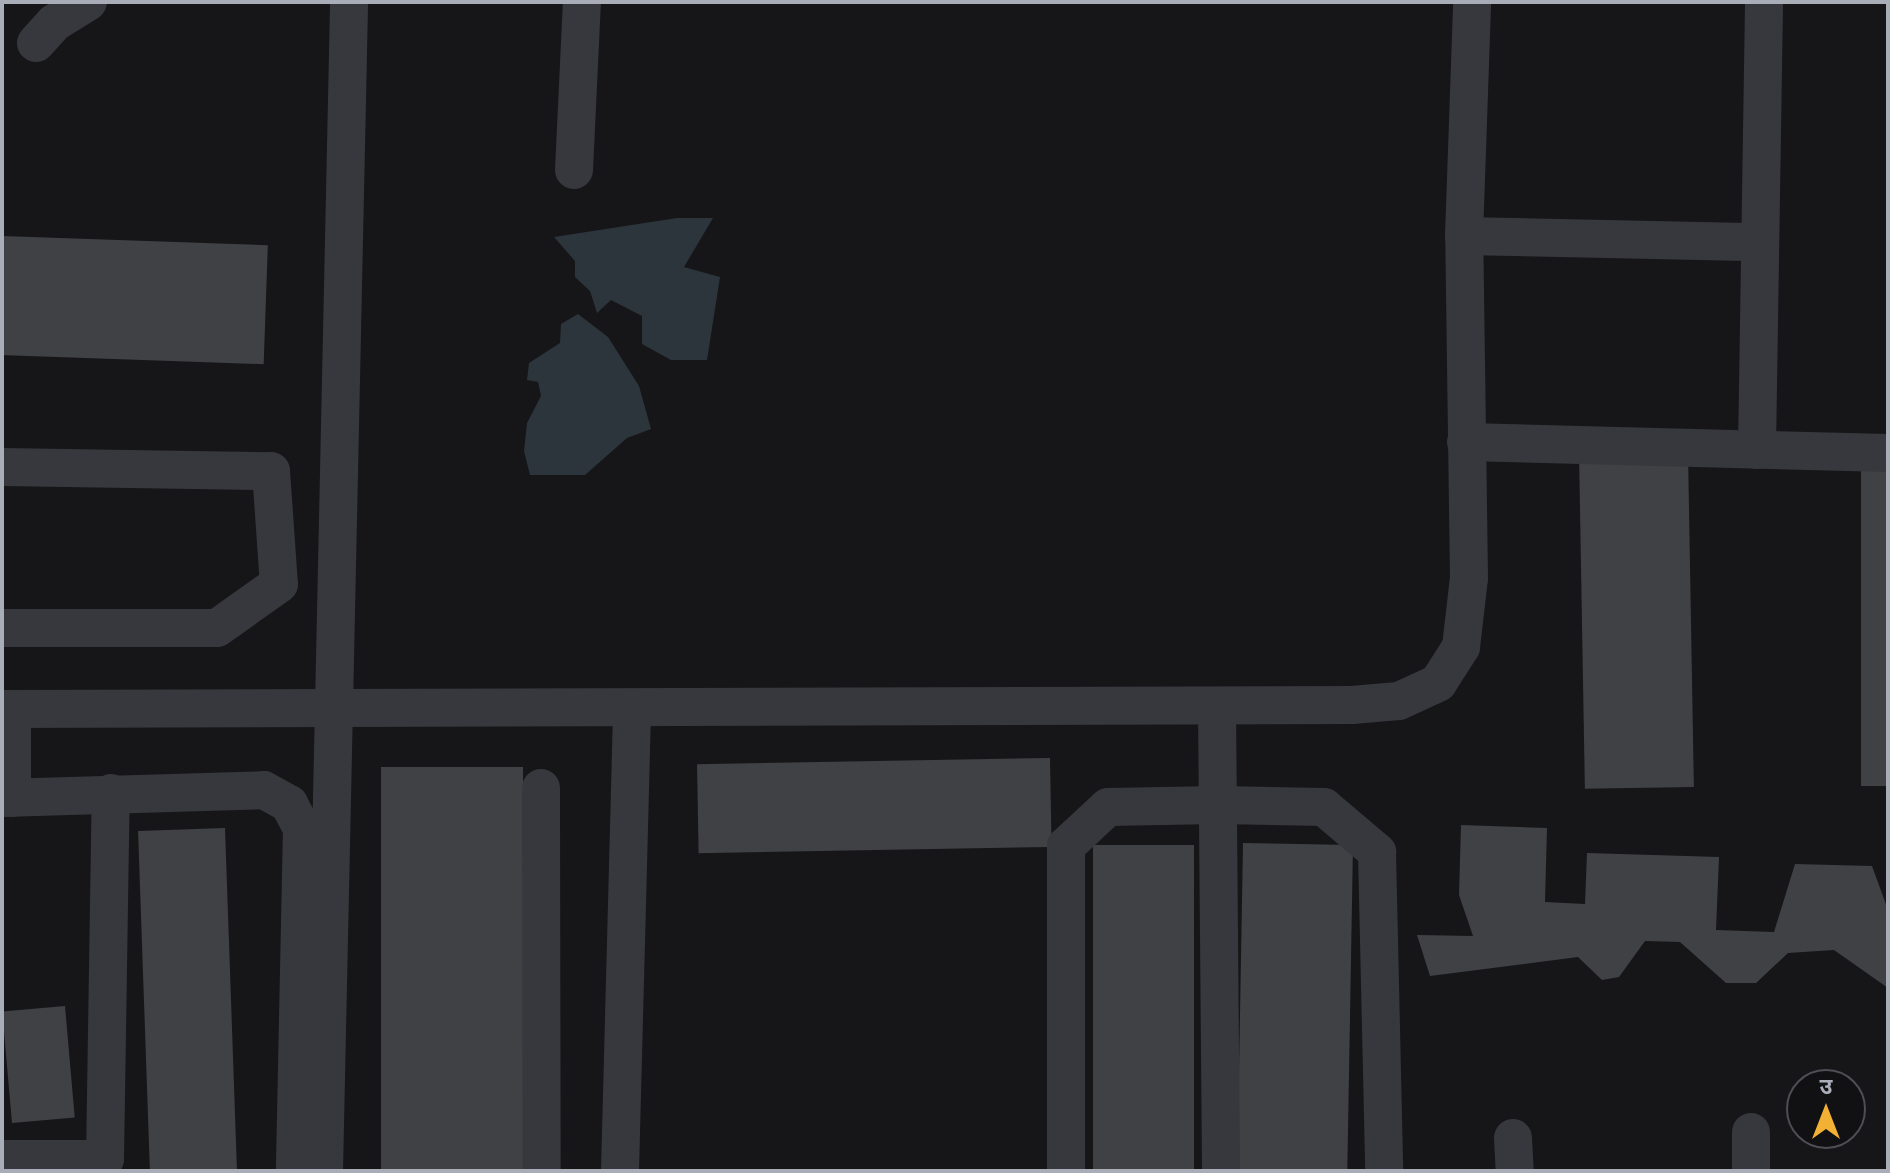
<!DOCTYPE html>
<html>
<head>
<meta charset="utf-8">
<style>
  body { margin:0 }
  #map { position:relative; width:1890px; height:1173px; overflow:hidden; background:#161618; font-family:"Alegreya Sans","Noto Sans Devanagari",sans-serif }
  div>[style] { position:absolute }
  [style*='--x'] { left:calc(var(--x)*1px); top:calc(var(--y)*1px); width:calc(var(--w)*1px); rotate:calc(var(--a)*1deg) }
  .water>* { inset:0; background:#2c353c }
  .building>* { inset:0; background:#404145; transform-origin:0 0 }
  .minor>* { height:38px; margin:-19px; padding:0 19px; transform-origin:19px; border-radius:19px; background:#37383d }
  span { translate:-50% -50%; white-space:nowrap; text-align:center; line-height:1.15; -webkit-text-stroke:7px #111113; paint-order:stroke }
  .frame { position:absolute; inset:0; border:4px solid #a8adb8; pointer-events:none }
  .north { position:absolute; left:1786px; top:1069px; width:80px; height:80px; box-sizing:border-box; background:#111113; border:2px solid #4d4f55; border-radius:50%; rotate:0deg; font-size:22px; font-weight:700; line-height:32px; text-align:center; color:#a8adb8 }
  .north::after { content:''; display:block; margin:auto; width:28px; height:36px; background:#f2b134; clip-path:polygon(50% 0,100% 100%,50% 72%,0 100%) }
</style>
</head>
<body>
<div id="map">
  <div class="water">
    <i style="clip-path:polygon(677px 218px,713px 218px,684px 267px,720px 277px,707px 360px,671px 360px,642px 344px,642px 316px,611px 300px,597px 313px,590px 291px,575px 277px,575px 261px,554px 237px)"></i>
    <i style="clip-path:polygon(578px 314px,608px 337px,639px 386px,651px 429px,627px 438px,585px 475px,530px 475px,524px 451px,527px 423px,541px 396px,538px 382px,527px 380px,529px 363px,560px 343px,561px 324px)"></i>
  </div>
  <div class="building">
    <i style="left:2px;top:236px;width:266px;height:119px;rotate:2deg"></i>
    <i style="left:1688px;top:451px;width:336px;height:109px;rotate:89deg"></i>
    <i style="left:1861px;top:463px;width:27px;height:323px"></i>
    <i style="left:1050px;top:758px;width:89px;height:353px;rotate:89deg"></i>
    <i style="left:381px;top:767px;width:142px;height:404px"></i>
    <i style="clip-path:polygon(1461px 825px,1547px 828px,1545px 902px,1585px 904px,1587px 853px,1719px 857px,1716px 930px,1774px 932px,1795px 864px,1872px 866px,1888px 910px,1888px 988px,1834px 950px,1788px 953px,1756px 983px,1726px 983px,1680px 942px,1645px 941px,1619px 977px,1602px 980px,1578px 957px,1430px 976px,1417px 935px,1473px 936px,1459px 895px)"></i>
    <i style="left:225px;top:828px;width:343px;height:87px;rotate:88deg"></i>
    <i style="left:1243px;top:843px;width:110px;height:328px;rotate:1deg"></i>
    <i style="left:1093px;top:845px;width:101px;height:326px"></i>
    <i style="left:65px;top:1006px;width:112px;height:63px;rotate:85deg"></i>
  </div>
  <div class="minor">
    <i style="--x:36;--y:43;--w:27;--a:-48"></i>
    <i style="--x:54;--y:23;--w:40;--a:-32"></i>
    <i style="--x:574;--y:170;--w:168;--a:-87.3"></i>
    <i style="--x:1464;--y:236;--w:295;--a:1.2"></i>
    <i style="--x:1466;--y:442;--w:422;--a:1.5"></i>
    <i style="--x:1757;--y:450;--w:448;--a:-89.1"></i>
    <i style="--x:2;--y:467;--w:269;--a:0.9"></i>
    <i style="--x:271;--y:471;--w:113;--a:86"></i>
    <i style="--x:279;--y:584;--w:76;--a:144.6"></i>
    <i style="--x:217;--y:628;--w:215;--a:180"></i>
    <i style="--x:1217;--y:706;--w:465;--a:89.5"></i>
    <i style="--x:2;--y:709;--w:1350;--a:-0.17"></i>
    <i style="--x:1352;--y:705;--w:47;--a:-4.9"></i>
    <i style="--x:1399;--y:701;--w:43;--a:-24.8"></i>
    <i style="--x:1438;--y:683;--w:43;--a:-57.4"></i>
    <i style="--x:1461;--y:647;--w:69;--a:-83.4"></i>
    <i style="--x:1469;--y:578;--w:342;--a:-90.8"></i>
    <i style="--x:1464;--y:236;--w:234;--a:-88"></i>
    <i style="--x:12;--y:709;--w:89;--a:90"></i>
    <i style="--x:541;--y:788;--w:383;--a:89.9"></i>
    <i style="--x:2;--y:798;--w:262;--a:-1.7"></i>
    <i style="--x:264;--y:790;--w:29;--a:29"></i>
    <i style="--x:289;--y:804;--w:27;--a:62"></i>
    <i style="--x:302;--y:828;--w:343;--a:91.2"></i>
    <i style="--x:1751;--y:1132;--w:39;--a:90"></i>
    <i style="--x:1513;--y:1138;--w:33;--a:87"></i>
    <i style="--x:2;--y:1159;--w:103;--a:0"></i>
    <i style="--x:105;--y:1159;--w:366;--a:-89.1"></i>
    <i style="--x:324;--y:1171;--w:1169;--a:-88.77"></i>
    <i style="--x:620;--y:1171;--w:461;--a:-88.5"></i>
    <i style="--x:1066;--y:1171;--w:325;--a:-90"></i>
    <i style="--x:1066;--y:846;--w:57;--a:-42.9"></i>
    <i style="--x:1108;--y:807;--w:110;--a:-1"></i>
    <i style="--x:1218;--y:805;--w:106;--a:1.1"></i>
    <i style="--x:1324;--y:807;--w:70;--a:40.3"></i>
    <i style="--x:1377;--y:852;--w:319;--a:88.7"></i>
  </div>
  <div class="frame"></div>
  <div class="north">उ</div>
</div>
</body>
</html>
